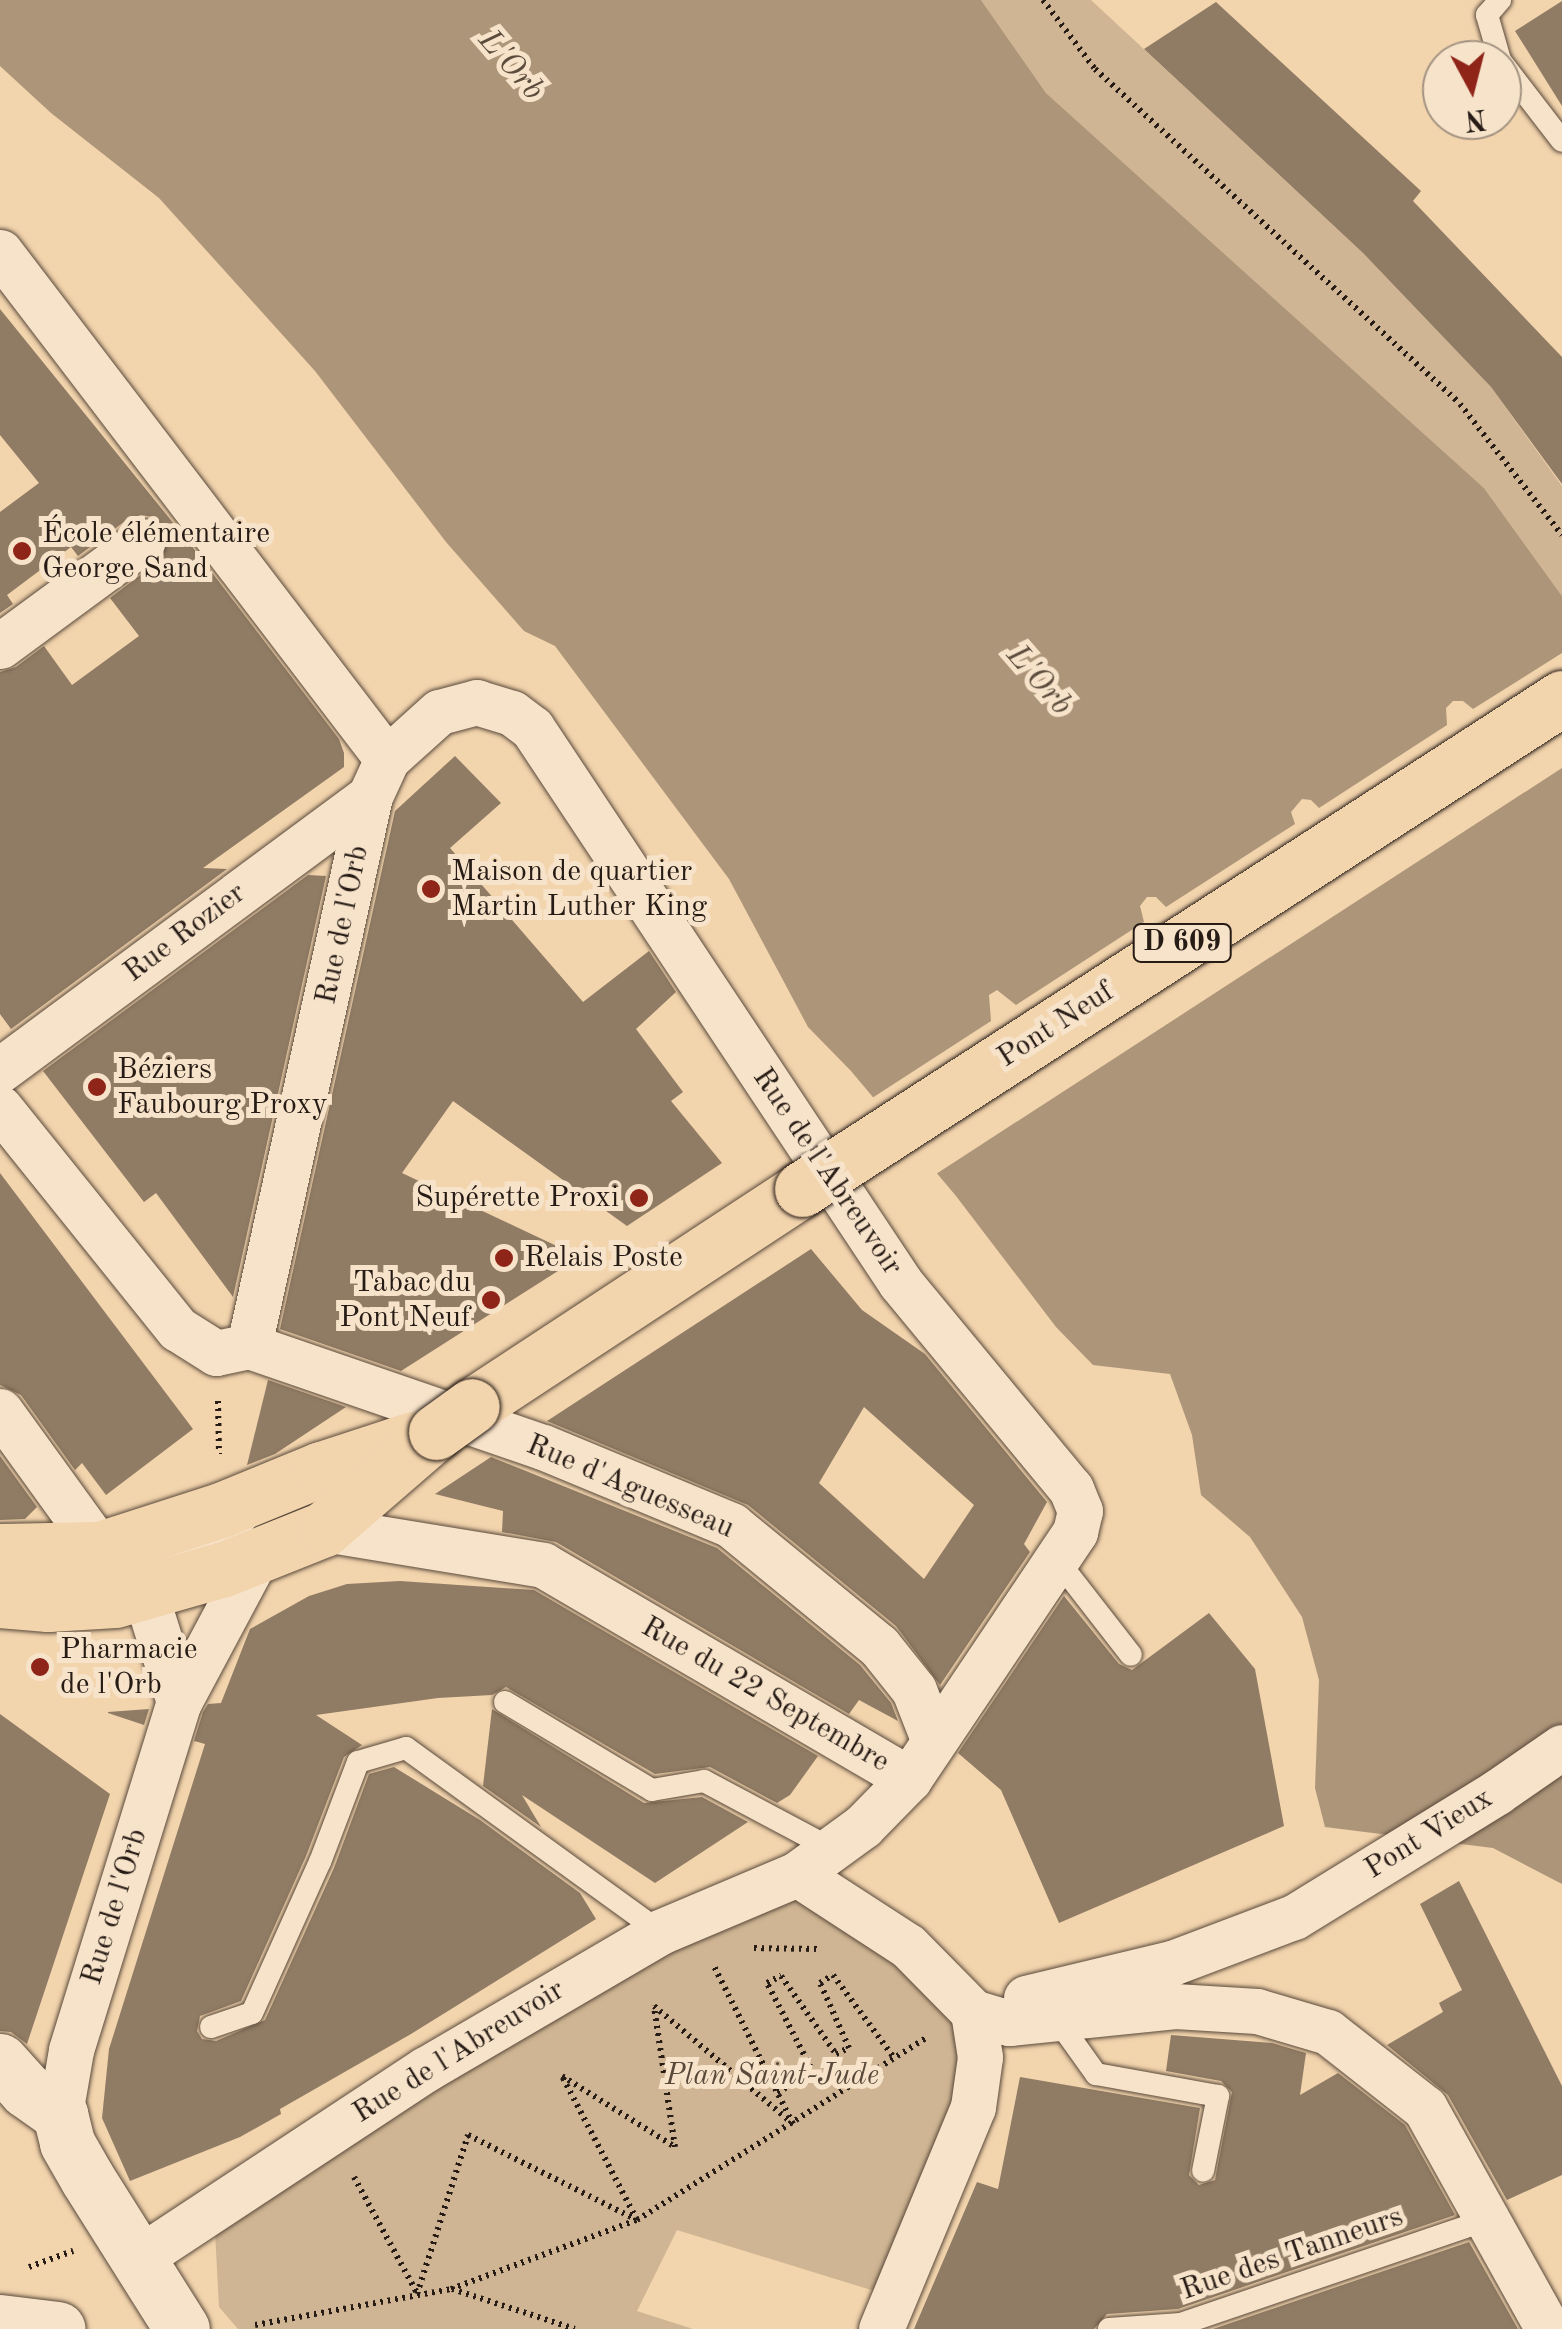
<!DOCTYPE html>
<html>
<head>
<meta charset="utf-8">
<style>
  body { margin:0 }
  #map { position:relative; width:1562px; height:2329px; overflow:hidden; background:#f2d4ad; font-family:"Old Standard TT",serif }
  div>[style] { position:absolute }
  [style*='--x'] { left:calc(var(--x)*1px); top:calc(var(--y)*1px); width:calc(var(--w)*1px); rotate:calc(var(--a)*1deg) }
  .green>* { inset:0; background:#cfb593 }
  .water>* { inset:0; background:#ad9579 }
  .pier>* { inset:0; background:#f2d4ad }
  .building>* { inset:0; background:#907b64 }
  .path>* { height:6px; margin-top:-3px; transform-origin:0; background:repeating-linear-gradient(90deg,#261b15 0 2.5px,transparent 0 7.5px) }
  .roads { filter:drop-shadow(0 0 2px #59493b) drop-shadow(0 0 2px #59493b) }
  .lane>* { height:22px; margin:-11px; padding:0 11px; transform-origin:11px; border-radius:11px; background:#f7e3ca }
  .street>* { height:45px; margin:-22.5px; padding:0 22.5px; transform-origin:22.5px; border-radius:22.5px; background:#f7e3ca }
  .secondary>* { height:55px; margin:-27.5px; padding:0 27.5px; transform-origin:27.5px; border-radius:27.5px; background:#f7e3ca }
  .primary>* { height:55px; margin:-27.5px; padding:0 27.5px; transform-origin:27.5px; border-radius:27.5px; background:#f2d4ad }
  .bridges { filter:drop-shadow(0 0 2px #261b15) drop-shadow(0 0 2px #261b15) }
  .primary-bridge>* { height:55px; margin:-27.5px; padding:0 27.5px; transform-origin:27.5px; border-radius:27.5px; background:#f2d4ad }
  .dots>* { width:28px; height:28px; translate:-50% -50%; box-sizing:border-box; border:5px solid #f7e3ca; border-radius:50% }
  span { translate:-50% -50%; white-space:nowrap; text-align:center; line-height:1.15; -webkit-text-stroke:10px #f7e3ca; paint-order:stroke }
  .shield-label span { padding:2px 8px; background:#f7e3ca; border:2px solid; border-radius:8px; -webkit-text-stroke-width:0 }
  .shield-label { font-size:28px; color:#261b15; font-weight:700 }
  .poi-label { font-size:30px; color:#261b15 }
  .left { translate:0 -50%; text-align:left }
  .right { translate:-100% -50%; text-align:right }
  .street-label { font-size:30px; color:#261b15 }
  .park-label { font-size:30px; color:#59493b; font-style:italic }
  .water-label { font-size:32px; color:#5c4c3d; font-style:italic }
  .north { position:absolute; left:1422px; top:40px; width:100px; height:100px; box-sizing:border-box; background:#f7e3ca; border:2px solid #a39382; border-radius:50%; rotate:173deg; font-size:28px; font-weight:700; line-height:40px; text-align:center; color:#261b15 }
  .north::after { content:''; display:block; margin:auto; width:35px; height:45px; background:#8f2418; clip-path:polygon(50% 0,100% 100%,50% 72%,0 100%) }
</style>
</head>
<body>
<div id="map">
  <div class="green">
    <i style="clip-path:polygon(981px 0,1091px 0,1363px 253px,1491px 387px,1562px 486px,1562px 596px,1484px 488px,1046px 93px)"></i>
    <i style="clip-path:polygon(797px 1874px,973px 2012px,980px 2057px,897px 2298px,677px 2230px,637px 2311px,693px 2329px,238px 2329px,219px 2307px,215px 2232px,594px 1969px)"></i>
  </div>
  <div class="water">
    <i style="clip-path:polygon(0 0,981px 0,1046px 93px,1484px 488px,1562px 596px,1562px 1884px,1493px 1848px,1325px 1827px,1315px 1788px,1319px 1680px,1302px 1617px,1250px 1537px,1201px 1495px,1192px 1435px,1170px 1374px,1093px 1365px,1056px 1327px,956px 1196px,851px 1071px,808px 1027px,729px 879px,555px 646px,524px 631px,446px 542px,315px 371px,159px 198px,51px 113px,0 66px)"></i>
  </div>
  <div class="pier">
    <i style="clip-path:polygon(1562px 653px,1562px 768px,933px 1176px,869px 1100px,991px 1021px,989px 995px,997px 990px,1016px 1005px,1144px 922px,1140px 906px,1147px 897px,1156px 897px,1166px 907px,1295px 824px,1291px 812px,1302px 799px,1311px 800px,1319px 808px,1447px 725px,1446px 708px,1453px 701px,1463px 701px,1473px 709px)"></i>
  </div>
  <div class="building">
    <i style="clip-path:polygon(1562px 1px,1562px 106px,1515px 31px)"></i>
    <i style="clip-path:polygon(1216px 2px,1421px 191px,1413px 201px,1562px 357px,1562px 484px,1491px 387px,1363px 253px,1144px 49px)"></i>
    <i style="clip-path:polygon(0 309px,187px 540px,339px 739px,344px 753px,344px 767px,203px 868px,227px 869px,11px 1029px,0 1014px,0 672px,16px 667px,44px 646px,72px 685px,139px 636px,110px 598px,159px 561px,169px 539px,154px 517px,141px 515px,128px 519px,78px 556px,71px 547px,7px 595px,13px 604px,0 613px,0 512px,39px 483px,0 435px)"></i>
    <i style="clip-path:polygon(455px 756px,501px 803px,450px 848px,583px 1002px,649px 951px,676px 992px,636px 1029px,683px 1092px,671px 1101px,722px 1163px,627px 1226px,453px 1101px,402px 1173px,580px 1257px,401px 1371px,280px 1329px,395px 811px)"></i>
    <i style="clip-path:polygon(308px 875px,326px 876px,233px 1297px,156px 1193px,144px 1202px,43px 1071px)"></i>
    <i style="clip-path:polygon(0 1173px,193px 1429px,106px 1495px,82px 1463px,75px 1470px,21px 1395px,0 1385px)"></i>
    <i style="clip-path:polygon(evenodd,811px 1249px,862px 1310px,925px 1354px,1047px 1502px,1024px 1544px,1030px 1552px,940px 1685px,896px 1626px,748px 1505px,547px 1421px,811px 1249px,864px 1407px,974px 1505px,924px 1579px,819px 1483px,864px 1407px)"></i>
    <i style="clip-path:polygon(268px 1380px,346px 1407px,275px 1454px,247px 1465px)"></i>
    <i style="clip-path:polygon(0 1456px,37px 1507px,25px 1519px,0 1520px)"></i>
    <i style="clip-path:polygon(491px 1457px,717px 1548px,860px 1665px,891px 1703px,898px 1721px,859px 1700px,849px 1714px,556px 1542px,502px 1532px,503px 1511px,435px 1494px)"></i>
    <i style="clip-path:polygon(400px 1581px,534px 1590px,818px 1756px,790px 1795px,777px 1803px,710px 1767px,655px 1774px,506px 1687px,492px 1695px,438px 1698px,316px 1715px,362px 1745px,344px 1757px,306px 1856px,241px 2001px,200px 2016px,197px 2031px,202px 2039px,216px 2041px,265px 2020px,334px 1868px,369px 1774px,394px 1767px,480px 1820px,580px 1893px,596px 1919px,411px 2034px,280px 2109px,281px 2114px,240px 2137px,130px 2181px,102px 2118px,109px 2049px,205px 1744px,194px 1741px,203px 1712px,208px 1704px,221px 1703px,250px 1629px,309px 1596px,347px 1584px)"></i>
    <i style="clip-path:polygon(1064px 1596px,1119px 1664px,1132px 1670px,1209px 1613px,1255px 1669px,1284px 1826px,1059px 1923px,1001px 1790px,958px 1753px)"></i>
    <i style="clip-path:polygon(149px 1709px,144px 1725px,108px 1713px,108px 1712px)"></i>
    <i style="clip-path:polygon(492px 1709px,644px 1803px,702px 1797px,748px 1822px,655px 1883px,522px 1795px,541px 1827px,483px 1786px)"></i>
    <i style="clip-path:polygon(0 1714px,110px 1794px,27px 2044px,11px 2032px,0 2031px)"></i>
    <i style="clip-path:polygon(1459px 1881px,1562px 2086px,1562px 2175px,1507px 2200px,1448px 2095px,1387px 2045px,1443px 2012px,1439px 2003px,1462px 1990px,1420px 1904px)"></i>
    <i style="clip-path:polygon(1171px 2035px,1272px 2043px,1306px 2053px,1300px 2095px,1338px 2073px,1405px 2125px,1455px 2215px,1178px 2309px,1107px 2314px,1094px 2329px,914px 2329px,977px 2182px,998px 2189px,1020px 2077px,1200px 2108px,1189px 2175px,1199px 2185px,1215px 2180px,1232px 2092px,1221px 2081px,1166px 2071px)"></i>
    <i style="clip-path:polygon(1469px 2242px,1518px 2329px,1213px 2329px)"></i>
  </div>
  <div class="path">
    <i style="--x:1043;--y:0;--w:86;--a:53"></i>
    <i style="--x:1095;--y:69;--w:495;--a:42.5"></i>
    <i style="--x:1460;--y:404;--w:166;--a:52.1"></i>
    <i style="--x:218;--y:1401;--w:53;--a:88.9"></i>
    <i style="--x:754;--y:1948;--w:67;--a:0.9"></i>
    <i style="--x:777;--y:2092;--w:41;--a:-25.9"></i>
    <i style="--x:814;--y:2074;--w:102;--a:-117.3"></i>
    <i style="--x:767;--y:1983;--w:16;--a:-27"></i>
    <i style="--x:781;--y:1976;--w:95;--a:54.8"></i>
    <i style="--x:836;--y:2054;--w:14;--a:-25"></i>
    <i style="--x:849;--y:2048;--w:71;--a:-114"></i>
    <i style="--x:820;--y:1983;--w:15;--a:-32"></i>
    <i style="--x:833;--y:1975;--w:104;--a:53.6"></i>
    <i style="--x:354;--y:2177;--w:132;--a:61.5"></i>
    <i style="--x:29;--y:2267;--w:47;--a:-20"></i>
    <i style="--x:452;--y:2289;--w:129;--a:18"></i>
    <i style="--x:417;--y:2294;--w:167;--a:-72.2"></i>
    <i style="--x:468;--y:2135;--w:189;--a:26.7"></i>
    <i style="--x:637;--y:2220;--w:162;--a:-117.5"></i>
    <i style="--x:562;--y:2076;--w:133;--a:32.1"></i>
    <i style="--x:675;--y:2147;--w:143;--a:-98.5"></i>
    <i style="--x:654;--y:2006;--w:182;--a:40.3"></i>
    <i style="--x:793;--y:2124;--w:179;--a:-116.6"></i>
    <i style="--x:255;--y:2325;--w:199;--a:-10.4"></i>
    <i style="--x:451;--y:2289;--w:198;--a:-20.4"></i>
    <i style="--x:637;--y:2220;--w:342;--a:-32.2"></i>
  </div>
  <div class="roads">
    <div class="lane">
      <i style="--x:1500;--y:60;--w:47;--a:-106.1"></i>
      <i style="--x:1487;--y:15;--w:20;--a:-49"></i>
      <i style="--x:1502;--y:63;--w:98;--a:52.4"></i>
      <i style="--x:1057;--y:1560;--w:120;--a:52.1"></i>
      <i style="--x:505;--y:1702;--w:171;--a:30.9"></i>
      <i style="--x:652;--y:1790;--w:53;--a:-9.8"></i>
      <i style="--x:704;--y:1781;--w:145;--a:28"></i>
      <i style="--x:1056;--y:2018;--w:69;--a:54.5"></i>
      <i style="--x:1096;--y:2074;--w:124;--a:10.2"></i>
      <i style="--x:1218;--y:2096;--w:76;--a:101.3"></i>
      <i style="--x:211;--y:2027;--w:43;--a:-18.9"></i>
      <i style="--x:252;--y:2013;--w:166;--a:-65.8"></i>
      <i style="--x:320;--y:1862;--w:107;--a:-69.2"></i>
      <i style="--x:358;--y:1762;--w:50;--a:-16.3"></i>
      <i style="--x:406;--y:1748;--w:314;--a:35.9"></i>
      <i style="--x:1109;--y:2329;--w:72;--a:-4"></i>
      <i style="--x:1181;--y:2324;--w:326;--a:-18.8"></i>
    </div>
    <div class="street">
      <i style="--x:0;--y:252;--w:638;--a:52.65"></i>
      <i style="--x:0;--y:646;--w:177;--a:-36.3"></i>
      <i style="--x:0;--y:1070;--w:460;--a:-36.5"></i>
      <i style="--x:0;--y:1108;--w:284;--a:51.2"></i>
      <i style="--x:178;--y:1329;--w:45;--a:32.3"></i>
      <i style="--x:216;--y:1353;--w:34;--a:-12"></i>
      <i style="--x:249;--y:1346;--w:311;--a:19"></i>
      <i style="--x:543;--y:1447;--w:204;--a:22.5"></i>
      <i style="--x:731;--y:1525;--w:191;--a:39.3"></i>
      <i style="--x:879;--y:1646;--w:56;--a:51.5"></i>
      <i style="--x:914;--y:1690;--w:53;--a:68.8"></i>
      <i style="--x:0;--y:1411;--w:170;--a:54.1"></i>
      <i style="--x:324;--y:1529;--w:222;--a:9.3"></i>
      <i style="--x:543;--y:1565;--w:424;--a:30.3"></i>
      <i style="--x:179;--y:1702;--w:114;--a:-107.3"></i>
      <i style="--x:145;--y:1593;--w:30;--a:-60"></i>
      <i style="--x:160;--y:1567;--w:70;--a:-31"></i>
      <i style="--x:220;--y:1531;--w:29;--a:-49"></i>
      <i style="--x:797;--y:1874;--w:132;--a:33"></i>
      <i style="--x:908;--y:1946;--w:93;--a:45.4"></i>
      <i style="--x:973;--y:2012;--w:38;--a:17"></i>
      <i style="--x:1009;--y:2023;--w:167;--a:-5.8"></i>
      <i style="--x:1175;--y:2006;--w:82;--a:3.5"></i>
      <i style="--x:1257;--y:2011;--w:74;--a:16.5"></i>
      <i style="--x:1328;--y:2032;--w:123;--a:38.1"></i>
      <i style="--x:1425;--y:2108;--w:253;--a:60.9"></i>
      <i style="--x:1026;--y:1998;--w:150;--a:-13.5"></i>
      <i style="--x:1172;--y:1963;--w:130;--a:-20.7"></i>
      <i style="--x:1294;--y:1917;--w:238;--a:-31.6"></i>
      <i style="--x:1497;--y:1792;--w:79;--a:-34.7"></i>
      <i style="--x:60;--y:2114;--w:65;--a:-80.2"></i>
      <i style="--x:71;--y:2050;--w:364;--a:-72.8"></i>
      <i style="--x:179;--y:1702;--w:166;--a:-61.9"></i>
      <i style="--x:136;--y:2260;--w:347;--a:-33.4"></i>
      <i style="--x:426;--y:2069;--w:271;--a:-30.3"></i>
      <i style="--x:660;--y:1932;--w:149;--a:-22.9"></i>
      <i style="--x:797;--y:1874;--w:82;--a:-36"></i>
      <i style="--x:863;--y:1826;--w:66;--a:-45.6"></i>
      <i style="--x:909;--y:1779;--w:298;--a:-56.1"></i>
      <i style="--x:1075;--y:1532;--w:22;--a:-77"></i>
      <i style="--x:1080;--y:1511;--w:24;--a:-112"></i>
      <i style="--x:1071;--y:1489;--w:268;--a:-129.6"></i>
      <i style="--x:900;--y:1282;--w:665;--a:-123.59"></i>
      <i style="--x:532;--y:728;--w:25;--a:-143"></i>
      <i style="--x:512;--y:713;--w:37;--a:-163"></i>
      <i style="--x:477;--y:702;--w:39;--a:165"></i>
      <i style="--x:439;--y:712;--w:70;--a:137.9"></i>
      <i style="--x:387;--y:759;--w:41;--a:114.7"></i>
      <i style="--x:370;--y:796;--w:563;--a:102.41"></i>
      <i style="--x:881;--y:2329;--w:240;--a:-67.5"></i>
      <i style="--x:973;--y:2107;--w:50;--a:-82"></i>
      <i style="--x:980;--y:2057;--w:46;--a:-98.8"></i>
    </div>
    <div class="secondary">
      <i style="--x:0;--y:2061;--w:39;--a:48"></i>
      <i style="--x:26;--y:2090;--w:42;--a:35.2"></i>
      <i style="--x:60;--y:2114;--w:30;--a:76"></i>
      <i style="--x:67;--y:2143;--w:40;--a:60.3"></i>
      <i style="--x:87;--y:2178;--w:178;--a:57.8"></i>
      <i style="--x:0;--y:2322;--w:58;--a:6.9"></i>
    </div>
    <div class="primary">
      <i style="--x:472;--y:1406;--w:395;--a:-33.3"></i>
      <i style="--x:0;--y:1551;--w:100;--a:-1.1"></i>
      <i style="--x:100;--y:1549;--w:127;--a:-17.9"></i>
      <i style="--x:221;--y:1510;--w:108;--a:-22.3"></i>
      <i style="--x:321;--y:1469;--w:97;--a:-18.1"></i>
      <i style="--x:0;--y:1600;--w:48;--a:4.8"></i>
      <i style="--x:48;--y:1604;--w:67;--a:-3.4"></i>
      <i style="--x:115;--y:1600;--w:113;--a:-15.9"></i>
      <i style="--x:224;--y:1569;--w:108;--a:-21.8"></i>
      <i style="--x:324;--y:1529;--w:148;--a:-40.9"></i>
    </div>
  </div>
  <div class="bridges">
    <div class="primary-bridge">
      <i style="--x:802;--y:1189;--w:905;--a:-32.86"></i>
      <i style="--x:436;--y:1432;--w:44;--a:-35.8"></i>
    </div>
  </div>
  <div class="dots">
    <i style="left:22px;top:551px;background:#8f2418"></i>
    <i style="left:431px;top:889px;background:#8f2418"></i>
    <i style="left:97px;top:1087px;background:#8f2418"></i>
    <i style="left:639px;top:1198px;background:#8f2418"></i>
    <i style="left:504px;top:1258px;background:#8f2418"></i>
    <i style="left:491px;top:1300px;background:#8f2418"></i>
    <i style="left:40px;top:1667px;background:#8f2418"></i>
  </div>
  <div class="shield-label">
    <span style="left:1182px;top:943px">D 609</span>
  </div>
  <div class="poi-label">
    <span class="left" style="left:42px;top:551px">École élémentaire<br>George Sand</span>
    <span class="left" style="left:451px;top:889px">Maison de quartier<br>Martin Luther King</span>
    <span class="left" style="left:117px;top:1087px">Béziers<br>Faubourg Proxy</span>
    <span class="right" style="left:619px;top:1198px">Supérette Proxi</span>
    <span class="left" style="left:524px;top:1258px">Relais Poste</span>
    <span class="right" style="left:471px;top:1300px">Tabac du<br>Pont Neuf</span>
    <span class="left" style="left:60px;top:1667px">Pharmacie<br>de l'Orb</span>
  </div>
  <div class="street-label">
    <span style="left:343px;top:925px;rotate:-78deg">Rue de l'Orb</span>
    <span style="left:185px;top:933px;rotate:-37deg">Rue Rozier</span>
    <span style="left:1056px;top:1025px;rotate:-33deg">Pont Neuf</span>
    <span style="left:827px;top:1172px;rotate:56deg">Rue de l'Abreuvoir</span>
    <span style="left:630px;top:1487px;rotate:23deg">Rue d'Aguesseau</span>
    <span style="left:765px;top:1695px;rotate:30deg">Rue du 22 Septembre</span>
    <span style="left:1429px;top:1834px;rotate:-32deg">Pont Vieux</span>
    <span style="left:115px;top:1907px;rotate:-73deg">Rue de l'Orb</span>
    <span style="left:459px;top:2052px;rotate:-32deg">Rue de l'Abreuvoir</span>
    <span style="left:1292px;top:2254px;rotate:-19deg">Rue des Tanneurs</span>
  </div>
  <div class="park-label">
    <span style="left:772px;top:2076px">Plan Saint-Jude</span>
  </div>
  <div class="water-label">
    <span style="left:510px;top:66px;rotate:49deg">L'Orb</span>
    <span style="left:1038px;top:681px;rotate:49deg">L'Orb</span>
  </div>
  <div class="north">N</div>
</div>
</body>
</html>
